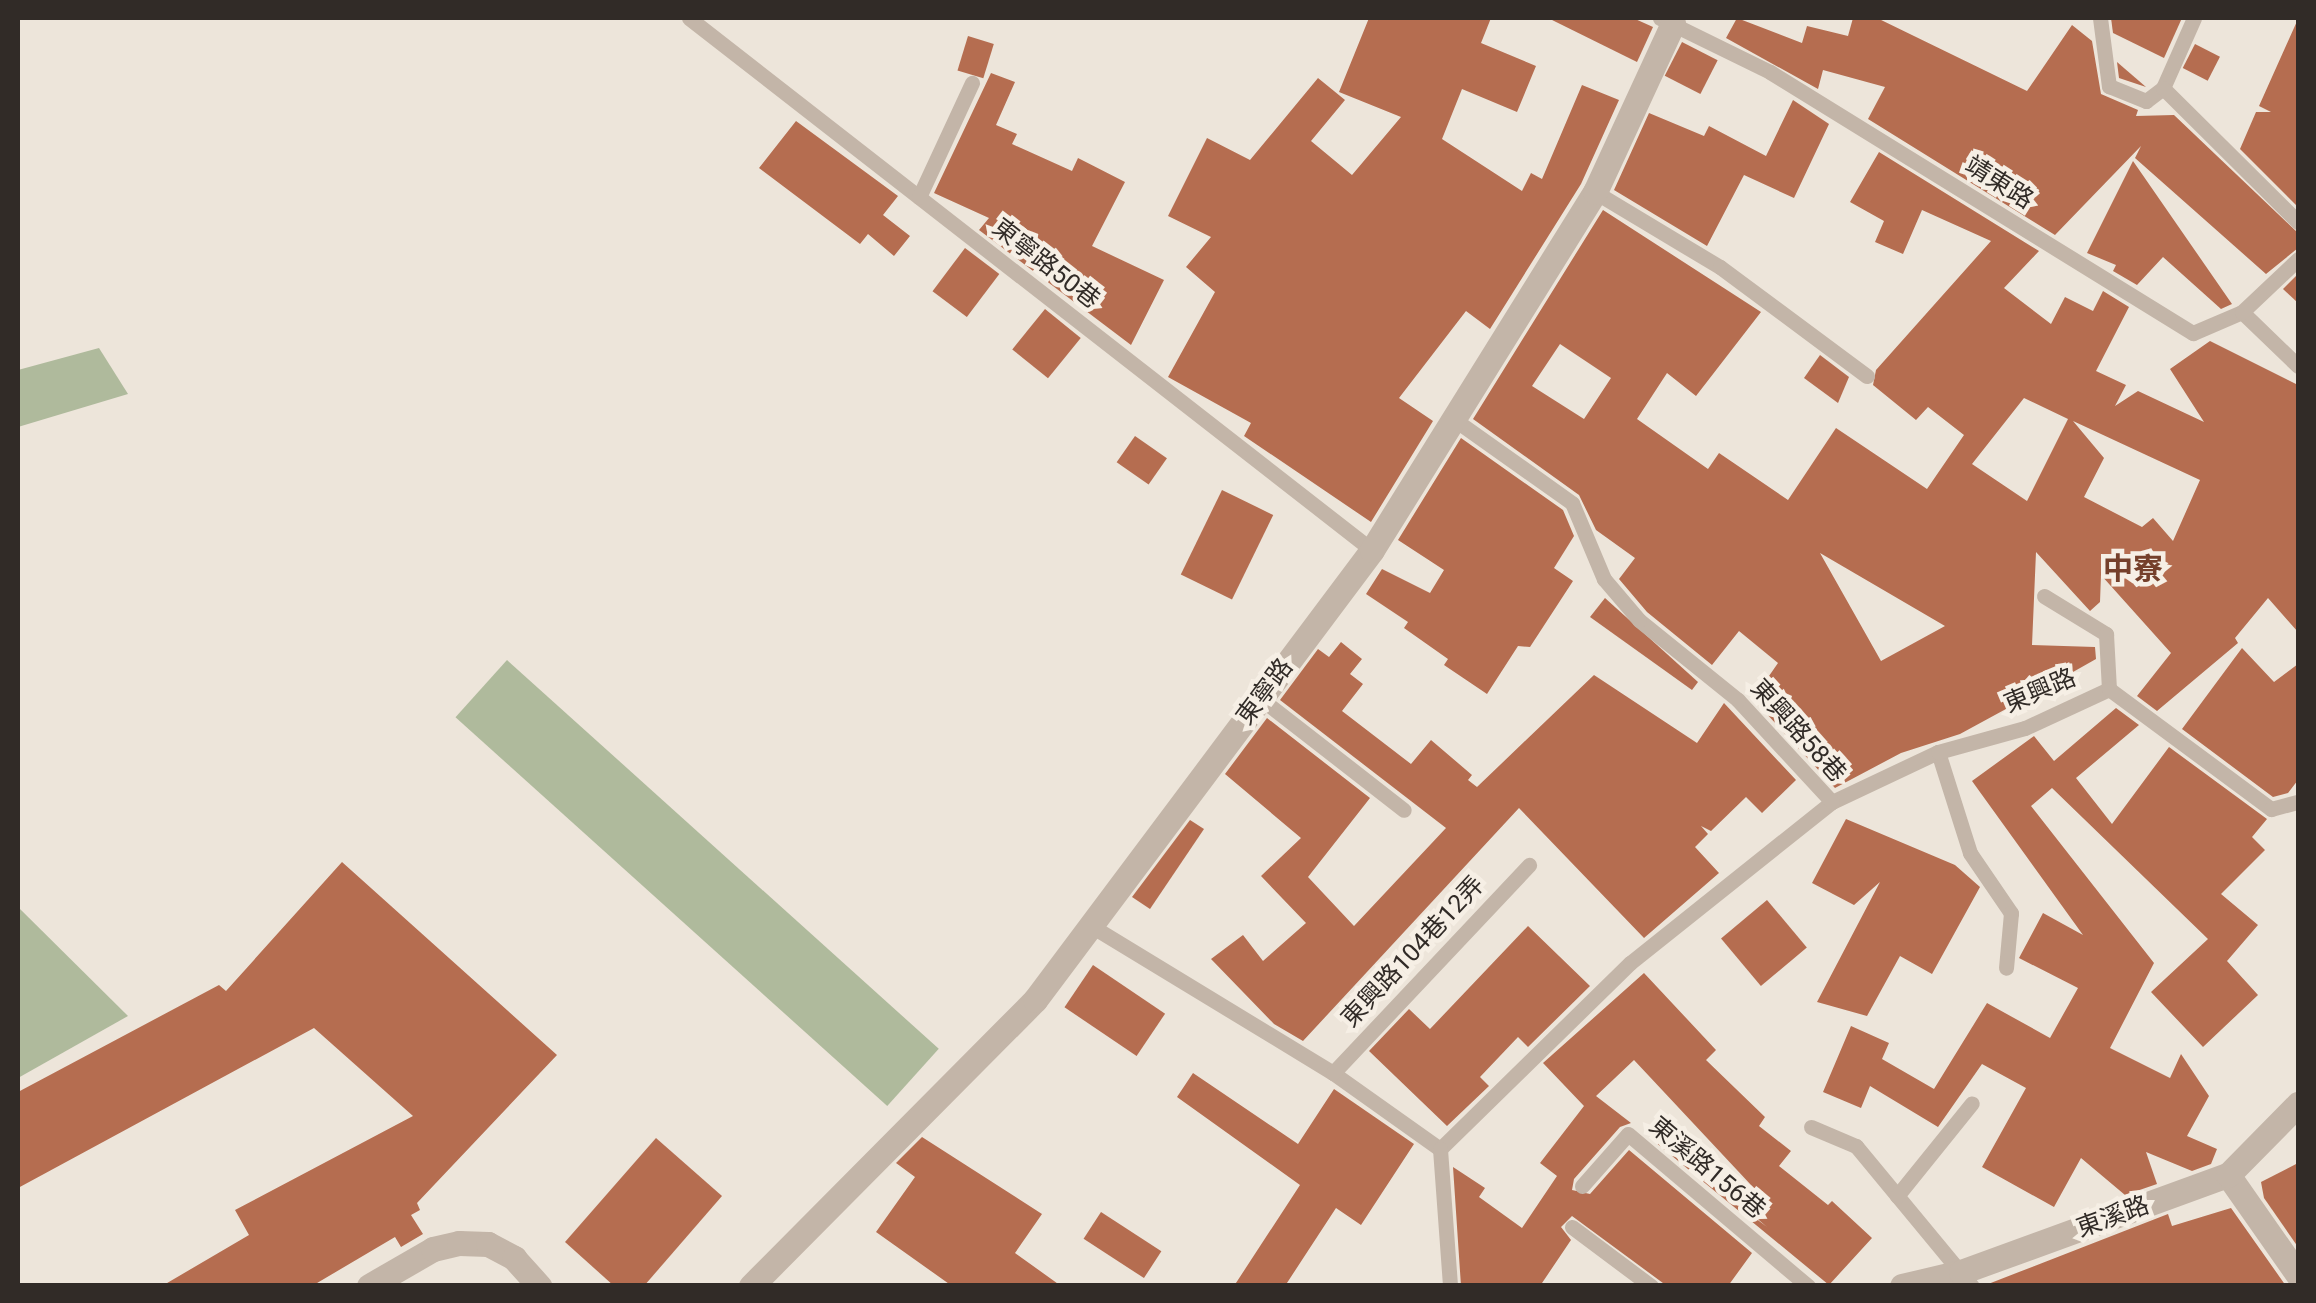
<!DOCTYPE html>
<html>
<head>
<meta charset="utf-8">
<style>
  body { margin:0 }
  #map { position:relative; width:2316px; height:1303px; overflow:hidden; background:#ede5da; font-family:Roboto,"Noto Sans TC",sans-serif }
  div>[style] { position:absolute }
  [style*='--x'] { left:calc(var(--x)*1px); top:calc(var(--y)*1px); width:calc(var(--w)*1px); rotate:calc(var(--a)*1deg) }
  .green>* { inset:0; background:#afba9c; transform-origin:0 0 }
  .building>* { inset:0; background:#b56d50; transform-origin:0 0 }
  .lane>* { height:15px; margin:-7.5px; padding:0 7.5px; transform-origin:7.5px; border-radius:7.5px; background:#c3b5a8 }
  .street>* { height:25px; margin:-12.5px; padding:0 12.5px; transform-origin:12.5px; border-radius:12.5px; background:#c3b5a8 }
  span { translate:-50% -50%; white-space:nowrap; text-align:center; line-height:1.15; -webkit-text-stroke:9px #f6efe5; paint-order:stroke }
  .street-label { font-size:25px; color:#312b27 }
  .quarter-label { font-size:30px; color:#75402b; font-weight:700 }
  .frame { position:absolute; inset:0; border:20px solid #312b27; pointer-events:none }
</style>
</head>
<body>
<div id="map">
  <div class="green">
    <i style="clip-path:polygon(99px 348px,128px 394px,18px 427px,18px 370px)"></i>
    <i style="left:507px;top:660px;width:581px;height:77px;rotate:42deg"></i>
    <i style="clip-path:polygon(18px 907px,128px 1016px,18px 1078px)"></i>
  </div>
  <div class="building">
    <i style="clip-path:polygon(1369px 18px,1491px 18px,1481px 43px,1536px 66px,1517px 112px,1462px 89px,1442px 139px,1522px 191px,1531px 173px,1542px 179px,1582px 85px,1619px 100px,1581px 184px,1490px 329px,1466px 311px,1399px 398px,1433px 421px,1371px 522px,1244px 436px,1251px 423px,1168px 377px,1215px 292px,1186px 267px,1211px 237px,1168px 216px,1207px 138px,1250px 160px,1318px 78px,1345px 100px,1311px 141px,1352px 175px,1401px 117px,1339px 92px)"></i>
    <i style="clip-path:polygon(1548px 18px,1633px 18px,1653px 27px,1637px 62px)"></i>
    <i style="clip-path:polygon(1737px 18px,1802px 43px,1807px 26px,1848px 36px,1853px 18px,1877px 18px,2027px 91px,2072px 25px,2092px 41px,2101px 94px,2138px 110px,2136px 116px,2174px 115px,2298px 233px,2298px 248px,2266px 274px,2135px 158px,2141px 146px,2055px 235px,1868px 119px,1885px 87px,1823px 70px,1818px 89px,1726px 38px)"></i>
    <i style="clip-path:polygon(2111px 18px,2182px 18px,2164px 58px,2113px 33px)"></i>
    <i style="clip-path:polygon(2298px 19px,2298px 207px,2240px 149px,2256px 112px,2271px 112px,2259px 106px)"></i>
    <i style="left:968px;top:36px;width:27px;height:36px;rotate:17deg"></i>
    <i style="left:1682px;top:42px;width:40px;height:38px;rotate:27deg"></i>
    <i style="left:2195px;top:44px;width:28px;height:27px;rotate:27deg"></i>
    <i style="clip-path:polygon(2117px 62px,2146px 87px,2119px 78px)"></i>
    <i style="clip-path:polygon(991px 73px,1015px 82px,996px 125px,1017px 134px,1012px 144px,1072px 171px,1078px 158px,1125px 182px,1092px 246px,1164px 280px,1131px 345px,979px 230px,989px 218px,934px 193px)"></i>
    <i style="clip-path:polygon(1793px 100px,1829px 124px,1794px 198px,1744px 175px,1707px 246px,1614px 190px,1649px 113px,1704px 136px,1709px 126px,1766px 156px)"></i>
    <i style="clip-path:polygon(796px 121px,898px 196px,883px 215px,910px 236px,894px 256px,868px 234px,860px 244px,759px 168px)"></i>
    <i style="clip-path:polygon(evenodd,1879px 152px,2039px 251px,2004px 288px,2051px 324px,2065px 297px,2093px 311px,2103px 291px,2129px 307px,2096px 371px,2126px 385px,2115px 406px,2138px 391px,2204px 422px,2170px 369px,2210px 341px,2298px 385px,2298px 632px,2268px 598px,2235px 638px,2238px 643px,2157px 711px,2137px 696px,2171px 653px,2101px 575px,2100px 602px,2090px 611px,2036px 552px,2032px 645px,2095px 647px,2096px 659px,2050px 685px,2028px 684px,2028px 697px,1960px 734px,1901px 753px,1835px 788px,1753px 699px,1778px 663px,1739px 631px,1712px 665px,1647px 612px,1619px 579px,1635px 558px,1596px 530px,1579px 495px,1473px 419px,1603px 210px,1761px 312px,1696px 396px,1667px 373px,1637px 419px,1708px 469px,1719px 453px,1788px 500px,1836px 428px,1927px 489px,1964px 435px,1928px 407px,1916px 420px,1873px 385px,1876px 370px,1991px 241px,1922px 210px,1903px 254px,1875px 242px,1884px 221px,1850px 202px,1879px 152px,1560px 344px,1611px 378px,1584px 419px,1532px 386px,1560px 344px,1879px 152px,2024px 398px,2068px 419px,2027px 501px,1972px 464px,2024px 398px,1879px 152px,2073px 421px,2200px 480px,2173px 541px,2153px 518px,2142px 527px,2084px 497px,2104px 458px,2073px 421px,1879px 152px,1820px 553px,1945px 626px,1881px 661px,1820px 553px)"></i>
    <i style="clip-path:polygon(2133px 161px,2232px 304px,2221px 309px,2163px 257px,2137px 285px,2113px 271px,2116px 265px,2087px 253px)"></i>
    <i style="left:965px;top:248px;width:43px;height:54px;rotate:37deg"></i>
    <i style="clip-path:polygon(2298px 274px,2298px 303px,2283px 289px)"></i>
    <i style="left:1045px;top:309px;width:46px;height:52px;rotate:39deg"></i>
    <i style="clip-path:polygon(1820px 355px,1849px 377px,1838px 403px,1804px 378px)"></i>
    <i style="left:1135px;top:436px;width:39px;height:32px;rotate:35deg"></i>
    <i style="clip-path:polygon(1461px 438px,1563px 510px,1574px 536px,1554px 568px,1573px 581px,1530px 647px,1518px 646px,1487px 694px,1444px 665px,1448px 659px,1404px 628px,1408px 622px,1366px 594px,1382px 569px,1430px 593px,1444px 570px,1398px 540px)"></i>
    <i style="left:1222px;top:490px;width:57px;height:94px;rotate:26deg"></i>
    <i style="clip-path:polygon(1605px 598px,1698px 682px,1692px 690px,1590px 617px)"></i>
    <i style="clip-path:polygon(1341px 642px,1362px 659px,1350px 674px,1363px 684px,1342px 711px,1411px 764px,1431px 740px,1472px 775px,1468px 780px,1477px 787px,1594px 675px,1697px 743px,1724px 703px,1796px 780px,1762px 813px,1746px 797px,1711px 831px,1701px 826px,1708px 834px,1695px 847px,1719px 873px,1644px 938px,1519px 808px,1303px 1041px,1274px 1024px,1211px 959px,1243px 935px,1263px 961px,1306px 923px,1261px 876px,1301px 838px,1225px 774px,1267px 718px,1370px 798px,1308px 877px,1354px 926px,1446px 828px,1280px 700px,1318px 649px,1329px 657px)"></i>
    <i style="clip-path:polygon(2242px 648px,2274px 682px,2298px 664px,2298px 780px,2288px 793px,2273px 797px,2182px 729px)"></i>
    <i style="clip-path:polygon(2116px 708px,2139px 725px,2076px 778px,2112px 824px,2169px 747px,2267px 819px,2252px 837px,2265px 850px,2221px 894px,2258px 925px,2227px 961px,2258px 995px,2203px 1047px,2151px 992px,2208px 939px,2052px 788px,2031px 806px,2154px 963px,2110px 1048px,2170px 1078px,2181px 1054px,2209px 1096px,2187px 1136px,2217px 1149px,2211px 1164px,2192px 1171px,2146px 1152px,2157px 1184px,2125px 1195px,2081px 1158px,2054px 1207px,1982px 1167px,2026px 1088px,1982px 1064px,1938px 1127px,1870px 1086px,1861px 1108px,1823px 1092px,1851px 1026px,1889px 1043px,1882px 1059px,1934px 1089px,1987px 1003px,2050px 1038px,2078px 988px,2019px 958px,2043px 913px,2083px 935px,1972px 781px,2034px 736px,2054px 761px)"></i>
    <i style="clip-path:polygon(1846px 819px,1955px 865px,1980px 887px,1932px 974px,1900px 956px,1867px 1016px,1817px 1002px,1880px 882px,1854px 905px,1812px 883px)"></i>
    <i style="clip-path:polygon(1190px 820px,1204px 829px,1150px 909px,1132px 897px)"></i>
    <i style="clip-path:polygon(342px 862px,557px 1055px,417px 1203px,420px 1210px,411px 1215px,423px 1234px,401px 1247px,395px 1237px,312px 1286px,162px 1286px,249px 1235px,235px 1210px,413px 1116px,314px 1028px,18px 1188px,18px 1092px,219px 985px,226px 991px)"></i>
    <i style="left:1767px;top:900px;width:62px;height:60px;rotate:50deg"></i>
    <i style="clip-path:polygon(1528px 926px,1590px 986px,1528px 1047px,1518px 1037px,1480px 1077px,1489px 1086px,1447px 1126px,1369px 1051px,1409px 1009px,1430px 1029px)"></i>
    <i style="left:1093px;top:965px;width:87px;height:51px;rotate:34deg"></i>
    <i style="clip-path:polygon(1644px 973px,1716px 1050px,1706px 1060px,1765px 1117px,1759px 1126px,1791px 1151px,1779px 1166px,1828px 1205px,1832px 1201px,1872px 1238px,1829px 1285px,1649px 1137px,1767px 1227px,1753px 1215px,1766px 1201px,1634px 1060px,1596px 1096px,1631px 1123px,1620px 1127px,1574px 1179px,1572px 1190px,1590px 1194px,1629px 1150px,1752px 1253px,1728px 1286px,1667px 1286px,1572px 1216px,1561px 1227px,1571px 1240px,1540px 1286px,1461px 1286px,1453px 1167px,1485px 1188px,1479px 1197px,1522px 1228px,1557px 1176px,1540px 1163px,1584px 1106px,1543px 1063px)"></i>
    <i style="clip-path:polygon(1193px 1073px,1298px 1144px,1334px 1089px,1414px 1144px,1361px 1225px,1336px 1208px,1285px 1286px,1234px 1286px,1300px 1185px,1177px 1097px)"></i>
    <i style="clip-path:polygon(922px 1137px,1042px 1214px,1015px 1253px,1061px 1286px,952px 1286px,876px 1232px,915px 1177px,896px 1163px)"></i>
    <i style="clip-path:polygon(656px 1138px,722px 1196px,644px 1286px,614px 1286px,565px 1242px)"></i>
    <i style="clip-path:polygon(2298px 1163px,2298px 1247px,2264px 1198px,2261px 1182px)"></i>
    <i style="clip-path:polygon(2231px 1208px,2286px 1286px,1983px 1286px,2168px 1214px,2172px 1226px)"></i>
    <i style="left:1101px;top:1212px;width:72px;height:32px;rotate:33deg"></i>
  </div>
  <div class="lane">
    <i style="--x:689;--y:18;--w:866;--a:37.92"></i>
    <i style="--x:1660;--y:18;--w:123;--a:26.1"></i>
    <i style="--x:1770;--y:72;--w:497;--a:31.7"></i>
    <i style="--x:2193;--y:333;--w:53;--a:-23.2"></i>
    <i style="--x:2242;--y:312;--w:78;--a:44"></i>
    <i style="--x:2100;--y:18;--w:69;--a:82.5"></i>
    <i style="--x:2109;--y:86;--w:40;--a:22"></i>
    <i style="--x:2146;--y:101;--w:21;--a:-37"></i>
    <i style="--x:2163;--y:88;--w:77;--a:-66.1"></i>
    <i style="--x:2163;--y:88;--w:190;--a:44.8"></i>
    <i style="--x:1595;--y:192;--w:146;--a:31"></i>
    <i style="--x:1720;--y:267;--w:183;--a:36.6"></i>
    <i style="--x:919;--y:197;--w:126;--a:-65.1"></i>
    <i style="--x:2242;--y:312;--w:77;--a:-43.4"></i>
    <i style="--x:2044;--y:596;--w:73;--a:31.5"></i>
    <i style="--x:2106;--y:634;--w:55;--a:86.9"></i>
    <i style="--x:1260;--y:698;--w:182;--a:37.9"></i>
    <i style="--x:1938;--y:752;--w:106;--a:72.4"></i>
    <i style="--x:1970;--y:853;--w:73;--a:55.7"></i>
    <i style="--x:2011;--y:913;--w:55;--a:95.2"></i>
    <i style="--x:1832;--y:802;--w:117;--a:-25.3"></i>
    <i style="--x:1938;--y:752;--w:90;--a:-15.4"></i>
    <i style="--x:2025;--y:728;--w:93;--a:-24.9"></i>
    <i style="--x:2109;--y:689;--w:202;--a:36.5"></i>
    <i style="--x:2271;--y:809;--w:28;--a:-15"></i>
    <i style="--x:1093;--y:927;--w:281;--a:31.3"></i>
    <i style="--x:1333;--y:1073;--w:131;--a:35.4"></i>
    <i style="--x:1333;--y:1073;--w:286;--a:-46.7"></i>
    <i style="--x:1811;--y:1127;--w:49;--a:22.9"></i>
    <i style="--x:1856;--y:1146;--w:182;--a:50.4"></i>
    <i style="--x:1440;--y:1149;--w:266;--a:-44.4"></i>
    <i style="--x:1630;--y:963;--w:258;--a:-38.6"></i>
    <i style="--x:1832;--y:802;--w:139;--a:-132.7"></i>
    <i style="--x:1738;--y:700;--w:127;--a:-141.1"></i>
    <i style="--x:1639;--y:620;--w:54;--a:-130.5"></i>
    <i style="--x:1604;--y:579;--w:82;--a:-112.8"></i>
    <i style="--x:1572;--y:503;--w:148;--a:-144.6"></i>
    <i style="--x:1440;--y:1149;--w:137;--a:85.8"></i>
    <i style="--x:1582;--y:1186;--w:69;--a:-48.5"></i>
    <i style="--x:1628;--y:1134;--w:236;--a:40.2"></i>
    <i style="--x:1897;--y:1196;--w:119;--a:-51.1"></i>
    <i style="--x:1572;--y:1227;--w:99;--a:36.8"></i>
  </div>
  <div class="street">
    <i style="--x:2228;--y:1175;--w:122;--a:55"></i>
    <i style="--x:369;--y:1286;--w:74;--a:-30"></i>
    <i style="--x:433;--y:1249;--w:27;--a:-13"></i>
    <i style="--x:459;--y:1243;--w:29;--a:2"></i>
    <i style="--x:488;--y:1244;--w:30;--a:28"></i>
    <i style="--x:514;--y:1258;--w:38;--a:48"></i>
    <i style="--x:751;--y:1286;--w:403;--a:-45.2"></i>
    <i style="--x:1035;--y:1000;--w:562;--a:-53.17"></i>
    <i style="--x:1372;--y:550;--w:422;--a:-58.1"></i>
    <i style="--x:1595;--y:192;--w:186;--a:-65.2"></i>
    <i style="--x:1902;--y:1286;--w:61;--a:-13.3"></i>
    <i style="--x:1961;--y:1272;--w:284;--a:-20"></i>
    <i style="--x:2228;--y:1175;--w:100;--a:-45.4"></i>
  </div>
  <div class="street-label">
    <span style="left:1999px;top:183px;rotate:32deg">靖東路</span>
    <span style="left:1046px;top:264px;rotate:38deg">東寧路50巷</span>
    <span style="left:2040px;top:691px;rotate:-23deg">東興路</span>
    <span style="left:1265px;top:692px;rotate:-53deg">東寧路</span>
    <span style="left:1798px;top:731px;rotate:48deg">東興路58巷</span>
    <span style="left:1413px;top:952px;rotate:-47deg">東興路104巷12弄</span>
    <span style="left:1707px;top:1168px;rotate:40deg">東溪路156巷</span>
    <span style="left:2113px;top:1217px;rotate:-20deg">東溪路</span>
  </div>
  <div class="quarter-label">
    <span style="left:2133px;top:569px">中寮</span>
  </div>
  <div class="frame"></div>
</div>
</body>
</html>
